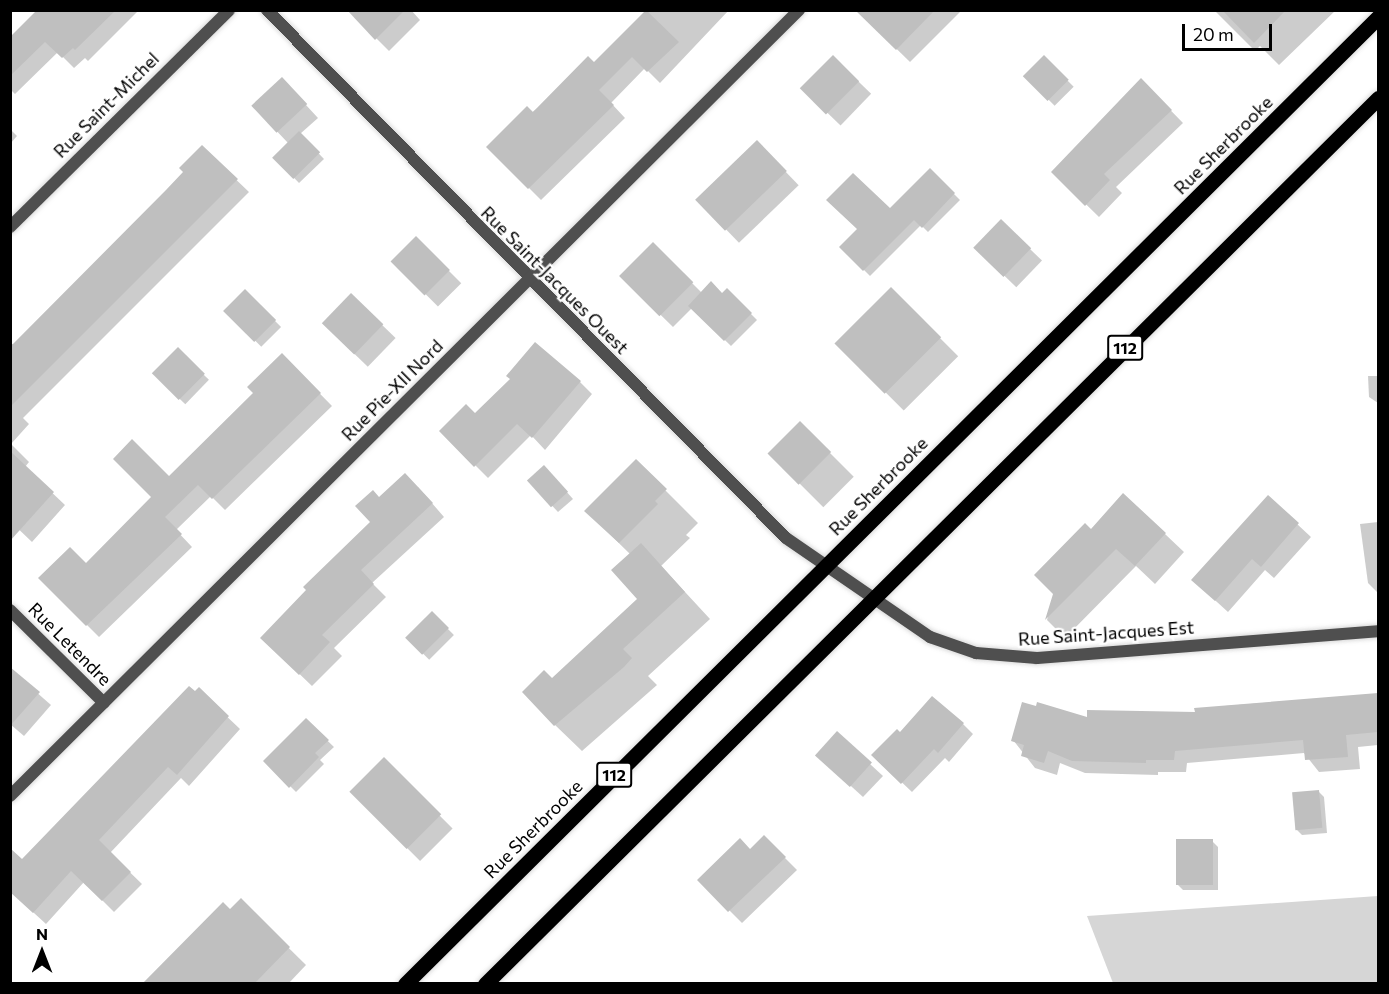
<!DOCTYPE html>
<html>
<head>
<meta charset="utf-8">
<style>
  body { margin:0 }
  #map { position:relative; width:1389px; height:994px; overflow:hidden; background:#fff; font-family:Commissioner,sans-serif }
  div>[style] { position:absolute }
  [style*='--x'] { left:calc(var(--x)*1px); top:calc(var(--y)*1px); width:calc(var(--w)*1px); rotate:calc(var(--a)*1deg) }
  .green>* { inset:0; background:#d6d6d6 }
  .shadow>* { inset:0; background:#0003; transform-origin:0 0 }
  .building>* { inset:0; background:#bfbfbf; transform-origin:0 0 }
  .roads { filter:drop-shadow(0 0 2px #dbdbdb) drop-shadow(0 0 2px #dbdbdb) }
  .minor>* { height:12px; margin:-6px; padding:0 6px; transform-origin:6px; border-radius:6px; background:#4f4f4f }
  .primary>* { height:15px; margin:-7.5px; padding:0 7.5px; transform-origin:7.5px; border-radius:7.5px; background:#000 }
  span { translate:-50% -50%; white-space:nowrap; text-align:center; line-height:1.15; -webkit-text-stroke:4.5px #fff; paint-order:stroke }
  .shield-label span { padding:2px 4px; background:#fff; border:2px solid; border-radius:4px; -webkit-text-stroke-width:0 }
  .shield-label { font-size:16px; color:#000; font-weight:700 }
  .street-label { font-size:18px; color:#000 }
  .frame { position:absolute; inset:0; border:12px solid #000; pointer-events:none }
  .north { position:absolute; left:12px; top:922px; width:60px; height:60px; -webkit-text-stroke:4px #fff; paint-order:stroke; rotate:0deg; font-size:16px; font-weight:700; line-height:24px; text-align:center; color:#000 }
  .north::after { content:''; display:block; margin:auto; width:21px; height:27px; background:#000; clip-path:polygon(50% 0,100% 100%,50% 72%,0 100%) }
  .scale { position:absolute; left:1182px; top:24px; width:90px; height:27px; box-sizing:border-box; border:3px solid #000; border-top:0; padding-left:8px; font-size:18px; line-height:21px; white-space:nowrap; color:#000; -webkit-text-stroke:4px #fff; paint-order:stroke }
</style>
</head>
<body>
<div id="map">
  <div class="green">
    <i style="clip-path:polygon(1378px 896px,1378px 983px,1113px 983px,1087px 916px)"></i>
  </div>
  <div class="shadow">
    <i style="clip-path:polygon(39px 10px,139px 10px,88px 61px,85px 58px,74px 68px,58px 52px,15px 94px,10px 89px,10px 39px)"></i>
    <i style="clip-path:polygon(411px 10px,420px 20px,389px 51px,349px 11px)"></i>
    <i style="clip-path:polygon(729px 10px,660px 83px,645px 68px,611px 103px,625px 118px,541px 200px,488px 147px,594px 64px,648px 11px)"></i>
    <i style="clip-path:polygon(880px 10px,962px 10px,910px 62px,869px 22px)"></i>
    <i style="clip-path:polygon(1214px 10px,1336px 10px,1279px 65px,1260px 46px,1255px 51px)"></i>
    <i style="left:833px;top:57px;width:53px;height:44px;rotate:44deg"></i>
    <i style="left:1044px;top:57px;width:42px;height:27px;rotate:45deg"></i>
    <i style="clip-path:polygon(1141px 80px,1183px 123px,1116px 187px,1122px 193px,1099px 217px,1053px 172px)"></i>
    <i style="clip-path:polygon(294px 92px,318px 118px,300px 134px,324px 159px,299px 183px,274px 157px,288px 143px,253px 106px)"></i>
    <i style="clip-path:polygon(10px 129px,17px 136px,10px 144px)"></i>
    <i style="left:757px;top:142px;width:60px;height:83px;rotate:46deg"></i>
    <i style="clip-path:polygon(202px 147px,249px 192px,23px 418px,29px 424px,11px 444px,29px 462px,25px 467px,65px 505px,32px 542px,10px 521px,10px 343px,15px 345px,185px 172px)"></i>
    <i style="clip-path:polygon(930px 170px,960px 200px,928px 232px,921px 225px,870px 276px,841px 247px,859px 229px,890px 211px)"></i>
    <i style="left:1001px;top:221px;width:57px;height:37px;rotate:44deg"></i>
    <i style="left:416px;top:238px;width:64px;height:33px;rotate:45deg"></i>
    <i style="clip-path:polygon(653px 244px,702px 293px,722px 295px,727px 290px,757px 320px,731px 346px,692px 308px,673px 327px,621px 276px)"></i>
    <i style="left:891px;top:289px;width:95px;height:77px;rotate:45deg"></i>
    <i style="left:245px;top:291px;width:51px;height:28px;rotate:45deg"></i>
    <i style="left:351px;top:295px;width:62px;height:40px;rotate:44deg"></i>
    <i style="left:178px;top:350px;width:43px;height:34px;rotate:44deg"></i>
    <i style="clip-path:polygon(282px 355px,332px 406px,225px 510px,211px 496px,176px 530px,192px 547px,99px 637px,40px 578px,86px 565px,255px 393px)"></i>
    <i style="clip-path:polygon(1368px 376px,1378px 376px,1378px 403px,1369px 397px)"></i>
    <i style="clip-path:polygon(512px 379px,580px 382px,592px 394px,545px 450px,531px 435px,488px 478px,441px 431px,475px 415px)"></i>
    <i style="left:800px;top:423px;width:76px;height:43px;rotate:45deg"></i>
    <i style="clip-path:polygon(636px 461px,698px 523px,686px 535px,690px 538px,661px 566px,710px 619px,648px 676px,657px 685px,582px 751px,555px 725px,552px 680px,639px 599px,630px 554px,586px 511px)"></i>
    <i style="clip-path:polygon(550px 473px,573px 499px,558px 512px,529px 481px)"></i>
    <i style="clip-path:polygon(418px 487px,444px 517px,372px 583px,386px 597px,334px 648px,342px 656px,312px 686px,262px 638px,372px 522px,379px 499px)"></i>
    <i style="clip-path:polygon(1268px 497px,1311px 537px,1274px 578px,1265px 570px,1228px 612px,1206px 592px)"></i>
    <i style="clip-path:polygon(1378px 522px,1378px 593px,1368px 583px,1360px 524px)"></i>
    <i style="clip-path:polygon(1091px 531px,1165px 534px,1184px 552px,1155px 584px,1136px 566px,1065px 638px,1047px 620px,1054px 593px)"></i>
    <i style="left:432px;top:613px;width:31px;height:35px;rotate:45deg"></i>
    <i style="clip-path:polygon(10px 669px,51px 705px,24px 736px,10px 724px)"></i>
    <i style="clip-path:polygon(189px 688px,195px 694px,199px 690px,240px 729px,189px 786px,181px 778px,110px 853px,142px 884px,114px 912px,84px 882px,46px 924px,10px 891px,10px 874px)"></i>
    <i style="clip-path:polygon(1378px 694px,1378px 745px,1358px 747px,1360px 769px,1319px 772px,1304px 753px,1187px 763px,1186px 772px,1158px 772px,1158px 775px,1085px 773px,1060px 763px,1057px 775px,1035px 768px,1013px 740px,1089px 719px,1196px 714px,1225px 706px)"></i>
    <i style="clip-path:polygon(306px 720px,334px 747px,320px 760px,324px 764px,296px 792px,265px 761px)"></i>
    <i style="clip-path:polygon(963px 724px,973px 734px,949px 762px,945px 758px,912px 792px,873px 755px,901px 735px)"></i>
    <i style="left:384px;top:760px;width:97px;height:46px;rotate:45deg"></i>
    <i style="clip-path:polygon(870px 764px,883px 776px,863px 797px,830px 767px)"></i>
    <i style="clip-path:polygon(1318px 791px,1324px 797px,1327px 833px,1302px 835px,1296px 829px)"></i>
    <i style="clip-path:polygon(764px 837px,797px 870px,742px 923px,699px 880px,750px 851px)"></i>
    <i style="clip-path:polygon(1212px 841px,1218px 847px,1218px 890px,1183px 890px,1177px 884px)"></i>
    <i style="clip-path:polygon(241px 901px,306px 965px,288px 984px,144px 984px)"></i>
  </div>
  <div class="building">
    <i style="clip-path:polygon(37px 10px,116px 10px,75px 50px,73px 48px,62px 58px,45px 42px,10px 76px,10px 37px)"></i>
    <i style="clip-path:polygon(347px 10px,405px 10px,375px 40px)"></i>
    <i style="clip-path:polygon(646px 10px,679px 42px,647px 72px,632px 57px,599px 90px,614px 105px,528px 189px,486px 147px,527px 106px,533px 112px,588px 56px,594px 62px)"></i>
    <i style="clip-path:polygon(855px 10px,935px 10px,896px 50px)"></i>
    <i style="clip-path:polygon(1222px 10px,1286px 10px,1254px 43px)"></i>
    <i style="left:833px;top:55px;width:37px;height:47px;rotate:45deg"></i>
    <i style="left:1044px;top:55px;width:35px;height:30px;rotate:45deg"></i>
    <i style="left:282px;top:77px;width:37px;height:42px;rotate:47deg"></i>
    <i style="clip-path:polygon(1141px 78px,1172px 110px,1104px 174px,1110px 180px,1085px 206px,1051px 172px)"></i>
    <i style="left:299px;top:131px;width:30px;height:38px;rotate:45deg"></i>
    <i style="left:757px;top:140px;width:43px;height:86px;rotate:46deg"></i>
    <i style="clip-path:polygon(202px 145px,238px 179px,10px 407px,10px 347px,166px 190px,183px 172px,179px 168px)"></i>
    <i style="clip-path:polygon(930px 168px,955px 193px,922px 228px,914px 220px,863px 271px,839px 247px,857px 229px,826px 200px,853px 173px,890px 208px)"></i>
    <i style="left:1001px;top:219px;width:42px;height:40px;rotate:44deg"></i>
    <i style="left:416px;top:236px;width:48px;height:36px;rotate:45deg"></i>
    <i style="left:653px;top:242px;width:57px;height:48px;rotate:45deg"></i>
    <i style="clip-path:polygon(711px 281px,722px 293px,727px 288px,752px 313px,724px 341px,688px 306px)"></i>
    <i style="left:891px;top:287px;width:71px;height:80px;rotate:45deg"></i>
    <i style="left:245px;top:289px;width:44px;height:31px;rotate:45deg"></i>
    <i style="left:351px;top:293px;width:45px;height:42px;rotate:44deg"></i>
    <i style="clip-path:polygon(535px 342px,581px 381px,532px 438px,517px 424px,474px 467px,439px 431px,466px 404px,475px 413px,510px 379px,506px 376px)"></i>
    <i style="left:178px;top:347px;width:38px;height:37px;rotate:45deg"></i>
    <i style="clip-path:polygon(282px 353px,321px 393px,212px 499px,198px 485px,165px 517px,182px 534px,86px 626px,38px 578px,70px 547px,86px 563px,151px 497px,113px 459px,132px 439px,169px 476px,253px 393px,247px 387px)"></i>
    <i style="left:800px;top:421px;width:44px;height:46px;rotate:45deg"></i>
    <i style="clip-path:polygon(10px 451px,54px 492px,10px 541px)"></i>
    <i style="clip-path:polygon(636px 459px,667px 489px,655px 501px,658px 504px,619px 543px,584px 511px)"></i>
    <i style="left:544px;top:465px;width:36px;height:23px;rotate:48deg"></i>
    <i style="clip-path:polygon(405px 473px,433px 503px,361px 570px,374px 584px,322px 635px,330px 642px,299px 675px,260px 638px,306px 590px,303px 587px,370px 522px,355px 506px,373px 490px,379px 497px)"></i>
    <i style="clip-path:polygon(1123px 493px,1166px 533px,1135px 566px,1116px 549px,1045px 620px,1053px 594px,1034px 575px,1085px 523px,1091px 529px)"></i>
    <i style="clip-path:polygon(1268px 495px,1299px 523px,1261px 567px,1252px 559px,1215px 601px,1191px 580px)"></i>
    <i style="clip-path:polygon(641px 543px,685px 592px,623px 649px,632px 658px,624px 667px,554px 726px,522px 692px,544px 670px,552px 678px,637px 599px,611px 570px)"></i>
    <i style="left:432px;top:611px;width:24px;height:38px;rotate:45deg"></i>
    <i style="clip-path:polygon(10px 667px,40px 692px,10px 726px)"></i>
    <i style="clip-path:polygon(189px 686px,195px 691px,199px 687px,229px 716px,177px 775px,168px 767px,99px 840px,131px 872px,102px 901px,71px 871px,33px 913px,10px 892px,10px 848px,22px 859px)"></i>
    <i style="clip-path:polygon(1378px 693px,1378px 732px,1346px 735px,1348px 757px,1305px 760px,1303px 740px,1175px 751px,1174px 760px,1146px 760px,1146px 763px,1072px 761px,1048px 751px,1044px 763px,1021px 756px,1024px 745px,1011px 741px,1022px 702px,1036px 706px,1037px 702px,1087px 717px,1087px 710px,1195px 712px,1194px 708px)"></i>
    <i style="clip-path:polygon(932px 696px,964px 723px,938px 753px,934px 749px,901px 784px,871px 755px,897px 729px,900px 732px)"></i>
    <i style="clip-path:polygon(306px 718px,329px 740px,315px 753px,319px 757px,289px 788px,263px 761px)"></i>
    <i style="left:837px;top:731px;width:47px;height:33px;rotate:42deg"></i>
    <i style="left:384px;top:757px;width:81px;height:49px;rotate:45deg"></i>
    <i style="left:1319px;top:790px;width:38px;height:27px;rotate:85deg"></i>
    <i style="clip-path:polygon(764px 835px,786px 857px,728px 912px,697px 880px,740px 838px,750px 849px)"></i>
    <i style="left:1176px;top:839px;width:37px;height:46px"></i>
    <i style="clip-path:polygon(241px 898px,290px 947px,254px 984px,142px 984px,223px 902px,230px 909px)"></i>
  </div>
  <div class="roads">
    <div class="minor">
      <i style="--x:267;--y:10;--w:740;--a:45.49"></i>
      <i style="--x:786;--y:538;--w:175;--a:34.5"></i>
      <i style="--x:930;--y:637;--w:49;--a:19.2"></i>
      <i style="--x:976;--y:653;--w:61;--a:4.7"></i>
      <i style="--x:1037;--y:658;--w:342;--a:-4.5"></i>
      <i style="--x:10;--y:227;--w:308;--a:-44.7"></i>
      <i style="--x:10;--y:610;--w:132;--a:44.7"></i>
      <i style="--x:10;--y:796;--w:1114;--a:-44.89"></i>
    </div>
    <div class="primary">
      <i style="--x:405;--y:984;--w:1372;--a:-44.82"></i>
      <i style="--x:485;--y:984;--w:1258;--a:-44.77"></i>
    </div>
  </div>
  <div class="shield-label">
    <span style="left:1125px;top:348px">112</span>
    <span style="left:614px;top:775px">112</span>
  </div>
  <div class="street-label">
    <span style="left:106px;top:105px;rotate:-45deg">Rue Saint-Michel</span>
    <span style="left:1223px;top:145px;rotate:-45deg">Rue Sherbrooke</span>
    <span style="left:555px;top:280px;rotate:45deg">Rue Saint-Jacques Ouest</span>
    <span style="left:392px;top:390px;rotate:-45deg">Rue Pie-XII Nord</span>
    <span style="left:878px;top:486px;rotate:-45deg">Rue Sherbrooke</span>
    <span style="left:1106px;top:633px;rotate:-4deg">Rue Saint-Jacques Est</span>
    <span style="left:70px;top:644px;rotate:45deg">Rue Letendre</span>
    <span style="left:533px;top:829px;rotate:-45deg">Rue Sherbrooke</span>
  </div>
  <div class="frame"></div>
  <div class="north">N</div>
  <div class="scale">20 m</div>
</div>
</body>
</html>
